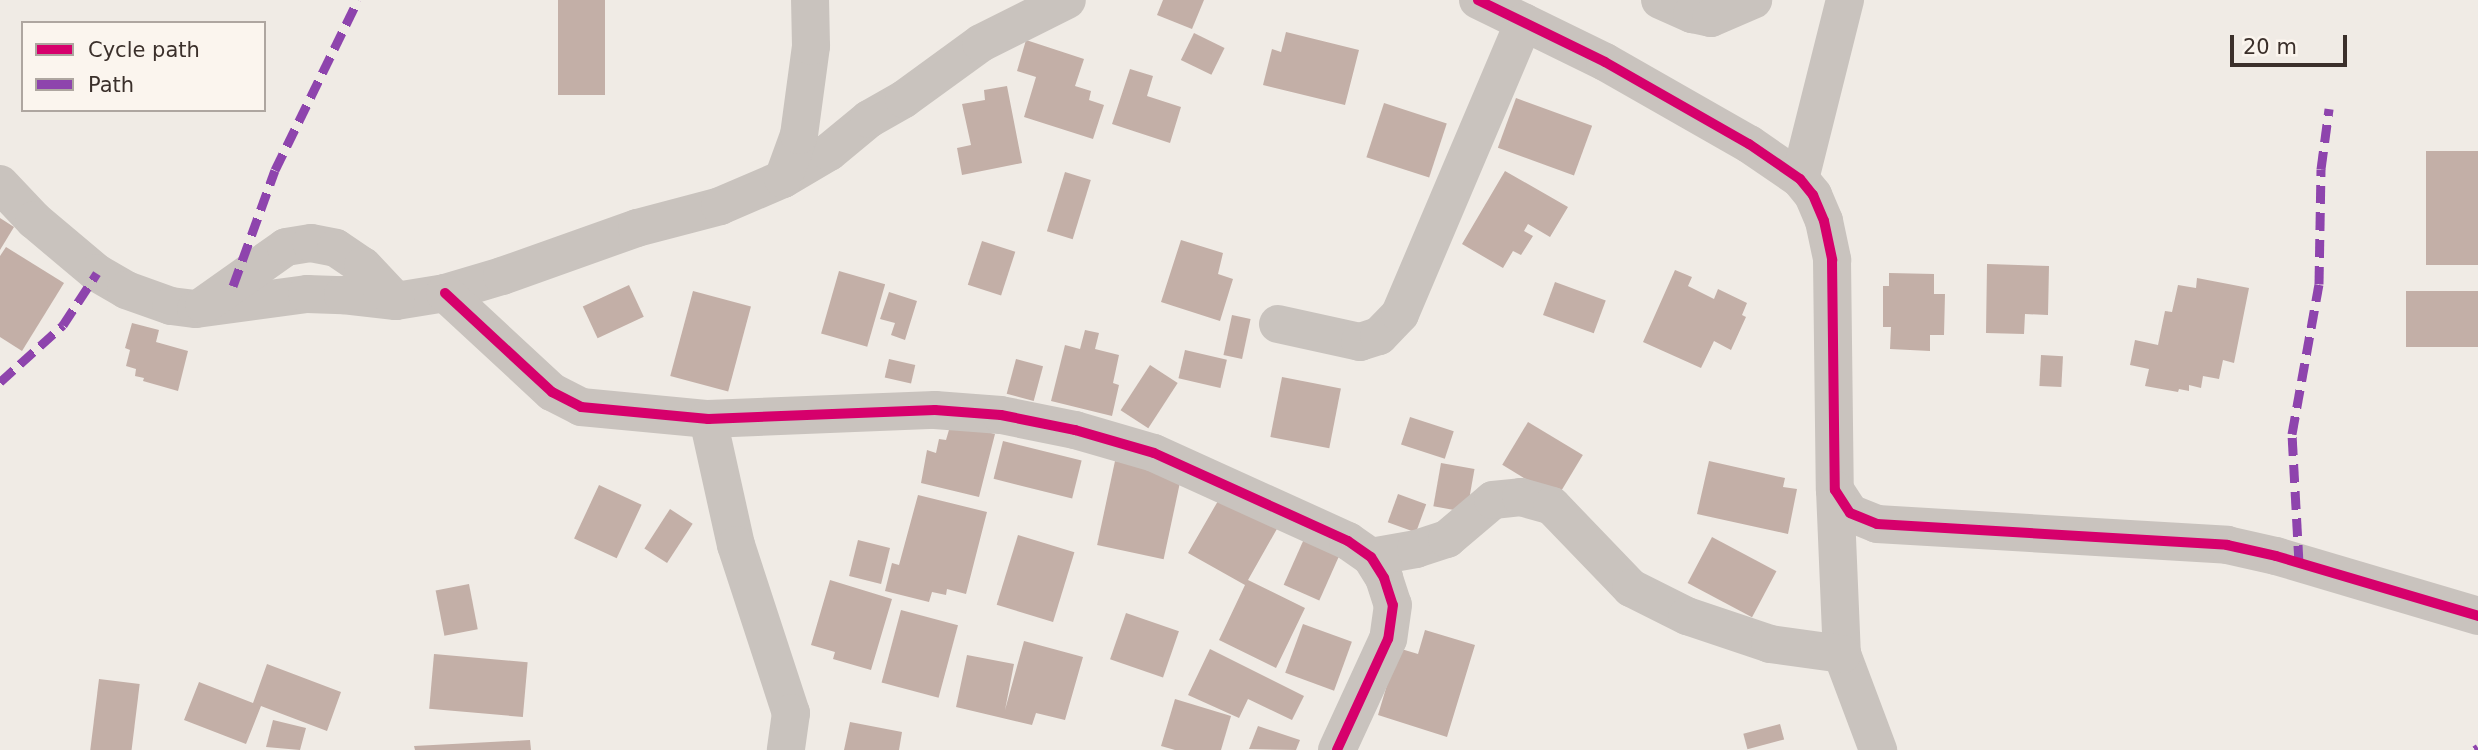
<!DOCTYPE html>
<html>
<head>
<meta charset="utf-8">
<style>
  body { margin:0 }
  #map { position:relative; width:2478px; height:750px; overflow:hidden; background:#f0ebe5; font-family:"DejaVu Sans",sans-serif }
  div>[style] { position:absolute }
  [style*='--x'] { left:calc(var(--x)*1px); top:calc(var(--y)*1px); width:calc(var(--w)*1px); rotate:calc(var(--a)*1deg) }
  .building>* { inset:0; background:#c3afa7; transform-origin:0 0 }
  .minor>* { height:38px; margin:-19px; padding:0 19px; transform-origin:19px; border-radius:19px; background:#c9c3be }
  .quiet>* { height:9px; margin-top:-4.5px; transform-origin:0; background:repeating-linear-gradient(90deg,#8e44ad 0 18px,transparent 0 27px) }
  .cycleway>* { height:10px; margin:-5px; padding:0 5px; transform-origin:5px; border-radius:5px; background:#d6006c }
  span { translate:-50% -50%; white-space:nowrap; text-align:center; line-height:1.15; -webkit-text-stroke:6px #fbf5ee; paint-order:stroke }
  .legend { position:absolute; left:21px; top:21px; width:245px; height:91px; box-sizing:border-box; background:#fbf5ee; border:2px solid #aea6a0; margin:0; padding:9px 12px; list-style:none; font-size:21px; color:#3b302b }
  .legend li { display:flex; align-items:center; gap:14px; height:35px }
  .legend b { width:35px; border:2px solid #aea6a0 }
  .scale { position:absolute; left:2230px; top:35px; width:117px; height:32px; box-sizing:border-box; border:4px solid #3b302b; border-top:0; padding-left:9px; font-size:21px; line-height:24px; white-space:nowrap; color:#3b302b; -webkit-text-stroke:5px #fbf5ee; paint-order:stroke }
</style>
</head>
<body>
<div id="map">
  <div class="building">
    <i style="left:558px;top:0;width:47px;height:95px"></i>
    <i style="clip-path:polygon(1163px 0,1204px 0,1192px 29px,1157px 15px)"></i>
    <i style="clip-path:polygon(1286px 32px,1359px 50px,1345px 105px,1263px 85px,1272px 49px,1281px 52px)"></i>
    <i style="left:1194px;top:33px;width:34px;height:30px;rotate:26deg"></i>
    <i style="clip-path:polygon(1026px 40px,1084px 59px,1075px 86px,1091px 91px,1089px 100px,1104px 105px,1093px 139px,1024px 117px,1036px 77px,1017px 71px)"></i>
    <i style="clip-path:polygon(1130px 69px,1153px 76px,1147px 96px,1181px 107px,1170px 143px,1112px 124px)"></i>
    <i style="clip-path:polygon(1007px 86px,1022px 163px,962px 175px,957px 148px,971px 145px,962px 104px,985px 100px,984px 90px)"></i>
    <i style="left:1516px;top:98px;width:81px;height:53px;rotate:20deg"></i>
    <i style="left:1384px;top:103px;width:66px;height:57px;rotate:18deg"></i>
    <i style="left:2478px;top:151px;width:114px;height:52px;rotate:90deg"></i>
    <i style="clip-path:polygon(1505px 171px,1568px 207px,1550px 237px,1528px 224px,1524px 231px,1533px 236px,1521px 255px,1513px 251px,1503px 268px,1462px 244px)"></i>
    <i style="left:1065px;top:172px;width:27px;height:62px;rotate:17deg"></i>
    <i style="clip-path:polygon(0 218px,14px 227px,0 250px)"></i>
    <i style="clip-path:polygon(1181px 240px,1223px 253px,1218px 274px,1233px 279px,1220px 321px,1161px 302px)"></i>
    <i style="left:982px;top:241px;width:35px;height:46px;rotate:18deg"></i>
    <i style="clip-path:polygon(6px 247px,64px 283px,22px 351px,0 337px,0 256px)"></i>
    <i style="clip-path:polygon(1987px 264px,2049px 266px,2048px 315px,2025px 314px,2024px 334px,1986px 333px)"></i>
    <i style="clip-path:polygon(1675px 270px,1692px 277px,1688px 286px,1714px 299px,1718px 289px,1747px 303px,1742px 315px,1746px 317px,1731px 350px,1714px 341px,1701px 368px,1643px 342px)"></i>
    <i style="left:839px;top:271px;width:48px;height:65px;rotate:16deg"></i>
    <i style="clip-path:polygon(1889px 273px,1934px 274px,1934px 294px,1945px 294px,1944px 335px,1930px 335px,1930px 351px,1890px 349px,1891px 327px,1883px 327px,1883px 286px,1889px 286px)"></i>
    <i style="clip-path:polygon(2197px 278px,2249px 288px,2234px 363px,2223px 360px,2219px 379px,2203px 376px,2201px 388px,2189px 385px,2189px 391px,2179px 389px,2178px 392px,2145px 386px,2149px 369px,2130px 365px,2135px 340px,2158px 345px,2165px 311px,2172px 312px,2178px 285px,2196px 288px)"></i>
    <i style="left:1555px;top:282px;width:54px;height:35px;rotate:20deg"></i>
    <i style="left:629px;top:285px;width:35px;height:51px;rotate:65deg"></i>
    <i style="left:693px;top:291px;width:60px;height:88px;rotate:15deg"></i>
    <i style="left:2478px;top:291px;width:56px;height:72px;rotate:90deg"></i>
    <i style="clip-path:polygon(889px 292px,917px 301px,905px 340px,891px 335px,895px 323px,880px 319px)"></i>
    <i style="left:1232px;top:315px;width:19px;height:41px;rotate:12deg"></i>
    <i style="clip-path:polygon(132px 323px,159px 330px,156px 342px,188px 351px,178px 391px,143px 381px,144px 378px,135px 376px,136px 369px,126px 366px,130px 350px,125px 348px)"></i>
    <i style="clip-path:polygon(1085px 330px,1099px 333px,1095px 349px,1119px 355px,1113px 383px,1119px 385px,1112px 416px,1051px 401px,1065px 345px,1080px 349px)"></i>
    <i style="left:1185px;top:350px;width:43px;height:29px;rotate:13deg"></i>
    <i style="left:2041px;top:355px;width:22px;height:31px;rotate:3deg"></i>
    <i style="left:889px;top:359px;width:27px;height:19px;rotate:13deg"></i>
    <i style="left:1016px;top:359px;width:28px;height:36px;rotate:15deg"></i>
    <i style="left:1150px;top:365px;width:33px;height:54px;rotate:33deg"></i>
    <i style="left:1282px;top:377px;width:60px;height:61px;rotate:11deg"></i>
    <i style="left:1410px;top:417px;width:46px;height:29px;rotate:18deg"></i>
    <i style="left:1528px;top:422px;width:64px;height:50px;rotate:31deg"></i>
    <i style="clip-path:polygon(951px 423px,995px 434px,979px 497px,921px 483px,927px 450px,936px 453px,939px 439px,946px 440px)"></i>
    <i style="left:1003px;top:441px;width:81px;height:39px;rotate:14deg"></i>
    <i style="left:1115px;top:461px;width:68px;height:86px;rotate:12deg"></i>
    <i style="clip-path:polygon(1709px 461px,1785px 478px,1783px 487px,1797px 489px,1788px 534px,1697px 514px)"></i>
    <i style="left:1441px;top:463px;width:34px;height:44px;rotate:10deg"></i>
    <i style="left:599px;top:485px;width:47px;height:59px;rotate:25deg"></i>
    <i style="clip-path:polygon(1222px 494px,1278px 527px,1248px 580px,1305px 608px,1276px 668px,1219px 640px,1245px 585px,1188px 553px)"></i>
    <i style="left:1398px;top:494px;width:30px;height:30px;rotate:20deg"></i>
    <i style="clip-path:polygon(918px 495px,987px 512px,966px 594px,947px 589px,946px 595px,932px 592px,929px 602px,885px 591px,892px 563px,899px 565px)"></i>
    <i style="left:670px;top:509px;width:27px;height:47px;rotate:33deg"></i>
    <i style="left:1018px;top:535px;width:59px;height:73px;rotate:17deg"></i>
    <i style="left:1712px;top:537px;width:73px;height:52px;rotate:28deg"></i>
    <i style="left:1304px;top:539px;width:39px;height:50px;rotate:24deg"></i>
    <i style="left:858px;top:540px;width:33px;height:37px;rotate:14deg"></i>
    <i style="clip-path:polygon(830px 580px,892px 599px,871px 670px,833px 659px,835px 652px,811px 645px)"></i>
    <i style="left:469px;top:584px;width:46px;height:34px;rotate:79deg"></i>
    <i style="left:901px;top:610px;width:59px;height:75px;rotate:15deg"></i>
    <i style="left:1126px;top:613px;width:56px;height:49px;rotate:19deg"></i>
    <i style="left:1303px;top:624px;width:52px;height:52px;rotate:20deg"></i>
    <i style="clip-path:polygon(1425px 630px,1475px 645px,1447px 737px,1378px 715px,1398px 648px,1418px 654px)"></i>
    <i style="clip-path:polygon(1024px 641px,1083px 657px,1065px 720px,1036px 713px,1032px 725px,956px 707px,967px 655px,1014px 664px,1005px 710px)"></i>
    <i style="clip-path:polygon(1210px 649px,1304px 696px,1292px 720px,1248px 699px,1239px 718px,1188px 695px)"></i>
    <i style="left:434px;top:654px;width:94px;height:55px;rotate:5deg"></i>
    <i style="clip-path:polygon(267px 664px,341px 692px,327px 731px,261px 706px,246px 744px,184px 720px,199px 682px,253px 703px)"></i>
    <i style="left:99px;top:679px;width:41px;height:72px;rotate:7deg"></i>
    <i style="clip-path:polygon(1175px 699px,1231px 716px,1221px 750px,1175px 750px,1161px 746px)"></i>
    <i style="clip-path:polygon(273px 720px,306px 728px,300px 750px,266px 747px)"></i>
    <i style="clip-path:polygon(850px 722px,902px 732px,899px 750px,844px 750px)"></i>
    <i style="left:1780px;top:724px;width:16px;height:38px;rotate:75deg"></i>
    <i style="clip-path:polygon(1258px 726px,1300px 740px,1296px 750px,1249px 749px)"></i>
    <i style="clip-path:polygon(530px 740px,531px 750px,415px 750px,414px 746px)"></i>
  </div>
  <div class="minor">
    <i style="--x:1478;--y:0;--w:141;--a:26"></i>
    <i style="--x:1605;--y:62;--w:166;--a:29.7"></i>
    <i style="--x:1749;--y:144;--w:62;--a:34.5"></i>
    <i style="--x:1800;--y:179;--w:21;--a:51"></i>
    <i style="--x:1813;--y:195;--w:28;--a:67"></i>
    <i style="--x:1824;--y:221;--w:40;--a:78"></i>
    <i style="--x:1832;--y:260;--w:230;--a:89.3"></i>
    <i style="--x:1835;--y:490;--w:27;--a:57"></i>
    <i style="--x:1850;--y:513;--w:29;--a:22"></i>
    <i style="--x:1877;--y:524;--w:351;--a:3.4"></i>
    <i style="--x:2227;--y:545;--w:50;--a:12.7"></i>
    <i style="--x:2276;--y:556;--w:211;--a:16.5"></i>
    <i style="--x:1660;--y:0;--w:35;--a:24"></i>
    <i style="--x:1692;--y:14;--w:19;--a:12"></i>
    <i style="--x:1711;--y:18;--w:46;--a:-23.2"></i>
    <i style="--x:783;--y:179;--w:53;--a:-30.4"></i>
    <i style="--x:829;--y:152;--w:52;--a:-39.5"></i>
    <i style="--x:869;--y:119;--w:40;--a:-29.7"></i>
    <i style="--x:904;--y:99;--w:95;--a:-36"></i>
    <i style="--x:981;--y:43;--w:96;--a:-26.6"></i>
    <i style="--x:1800;--y:179;--w:185;--a:-75.9"></i>
    <i style="--x:0;--y:184;--w:50;--a:46.6"></i>
    <i style="--x:34;--y:220;--w:82;--a:40.1"></i>
    <i style="--x:97;--y:273;--w:34;--a:30"></i>
    <i style="--x:126;--y:290;--w:48;--a:19.6"></i>
    <i style="--x:171;--y:306;--w:25;--a:7"></i>
    <i style="--x:196;--y:309;--w:112;--a:-7.7"></i>
    <i style="--x:307;--y:294;--w:36;--a:2"></i>
    <i style="--x:343;--y:295;--w:53;--a:6.5"></i>
    <i style="--x:396;--y:301;--w:50;--a:-9.3"></i>
    <i style="--x:445;--y:293;--w:59;--a:-16.6"></i>
    <i style="--x:502;--y:276;--w:143;--a:-19.6"></i>
    <i style="--x:637;--y:228;--w:86;--a:-14.8"></i>
    <i style="--x:720;--y:206;--w:69;--a:-23.2"></i>
    <i style="--x:783;--y:179;--w:47;--a:-70"></i>
    <i style="--x:799;--y:135;--w:90;--a:-82.3"></i>
    <i style="--x:811;--y:46;--w:46;--a:-91.2"></i>
    <i style="--x:445;--y:293;--w:146;--a:42.8"></i>
    <i style="--x:552;--y:392;--w:33;--a:27"></i>
    <i style="--x:581;--y:407;--w:128;--a:5.4"></i>
    <i style="--x:708;--y:419;--w:227;--a:-2.3"></i>
    <i style="--x:935;--y:410;--w:66;--a:4.3"></i>
    <i style="--x:1001;--y:415;--w:76;--a:11.5"></i>
    <i style="--x:1075;--y:430;--w:82;--a:16.2"></i>
    <i style="--x:1154;--y:453;--w:213;--a:24.4"></i>
    <i style="--x:1348;--y:541;--w:28;--a:35"></i>
    <i style="--x:1371;--y:557;--w:25;--a:58"></i>
    <i style="--x:1384;--y:578;--w:28;--a:72"></i>
    <i style="--x:1393;--y:605;--w:34;--a:98"></i>
    <i style="--x:1388;--y:639;--w:122;--a:114.7"></i>
    <i style="--x:204;--y:305;--w:100;--a:-35.3"></i>
    <i style="--x:286;--y:247;--w:25;--a:-9"></i>
    <i style="--x:311;--y:243;--w:25;--a:11"></i>
    <i style="--x:336;--y:248;--w:32;--a:34"></i>
    <i style="--x:363;--y:266;--w:48;--a:46.7"></i>
    <i style="--x:1278;--y:324;--w:84;--a:12.4"></i>
    <i style="--x:1360;--y:342;--w:20;--a:-18"></i>
    <i style="--x:1379;--y:336;--w:30;--a:-46"></i>
    <i style="--x:1400;--y:314;--w:317;--a:-67"></i>
    <i style="--x:708;--y:419;--w:129;--a:77.5"></i>
    <i style="--x:736;--y:545;--w:177;--a:71.9"></i>
    <i style="--x:791;--y:713;--w:37;--a:98"></i>
    <i style="--x:1835;--y:490;--w:164;--a:87.6"></i>
    <i style="--x:1842;--y:654;--w:103;--a:69.4"></i>
    <i style="--x:1371;--y:557;--w:46;--a:-10.1"></i>
    <i style="--x:1416;--y:549;--w:33;--a:-18"></i>
    <i style="--x:1447;--y:539;--w:60;--a:-40.3"></i>
    <i style="--x:1493;--y:500;--w:28;--a:-6"></i>
    <i style="--x:1521;--y:497;--w:32;--a:16"></i>
    <i style="--x:1552;--y:506;--w:114;--a:46.1"></i>
    <i style="--x:1631;--y:588;--w:63;--a:26.6"></i>
    <i style="--x:1687;--y:616;--w:88;--a:18.6"></i>
    <i style="--x:1770;--y:644;--w:73;--a:7.9"></i>
  </div>
  <div class="quiet">
    <i style="--x:233;--y:286;--w:123;--a:-70.1"></i>
    <i style="--x:275;--y:170;--w:189;--a:-64"></i>
    <i style="--x:0;--y:382;--w:85;--a:-42.1"></i>
    <i style="--x:63;--y:325;--w:62;--a:-56.8"></i>
    <i style="--x:2299;--y:563;--w:129;--a:-93.1"></i>
    <i style="--x:2292;--y:434;--w:152;--a:-79.8"></i>
    <i style="--x:2319;--y:284;--w:115;--a:-89"></i>
    <i style="--x:2321;--y:169;--w:61;--a:-82.4"></i>
    <i style="--x:2475;--y:750;--w:4;--a:-34"></i>
  </div>
  <div class="cycleway">
    <i style="--x:1478;--y:0;--w:141;--a:26"></i>
    <i style="--x:1605;--y:62;--w:166;--a:29.7"></i>
    <i style="--x:1749;--y:144;--w:62;--a:34.5"></i>
    <i style="--x:1800;--y:179;--w:21;--a:51"></i>
    <i style="--x:1813;--y:195;--w:28;--a:67"></i>
    <i style="--x:1824;--y:221;--w:40;--a:78"></i>
    <i style="--x:1832;--y:260;--w:230;--a:89.3"></i>
    <i style="--x:1835;--y:490;--w:27;--a:57"></i>
    <i style="--x:1850;--y:513;--w:29;--a:22"></i>
    <i style="--x:1877;--y:524;--w:351;--a:3.4"></i>
    <i style="--x:2227;--y:545;--w:50;--a:12.7"></i>
    <i style="--x:2276;--y:556;--w:211;--a:16.5"></i>
    <i style="--x:445;--y:293;--w:146;--a:42.8"></i>
    <i style="--x:552;--y:392;--w:33;--a:27"></i>
    <i style="--x:581;--y:407;--w:128;--a:5.4"></i>
    <i style="--x:708;--y:419;--w:227;--a:-2.3"></i>
    <i style="--x:935;--y:410;--w:66;--a:4.3"></i>
    <i style="--x:1001;--y:415;--w:76;--a:11.5"></i>
    <i style="--x:1075;--y:430;--w:82;--a:16.2"></i>
    <i style="--x:1154;--y:453;--w:213;--a:24.4"></i>
    <i style="--x:1348;--y:541;--w:28;--a:35"></i>
    <i style="--x:1371;--y:557;--w:25;--a:58"></i>
    <i style="--x:1384;--y:578;--w:28;--a:72"></i>
    <i style="--x:1393;--y:605;--w:34;--a:98"></i>
    <i style="--x:1388;--y:639;--w:122;--a:114.7"></i>
  </div>
  <ul class="legend">
  <li><b style="height:9px;background:#d6006c"></b>Cycle path</li>
  <li><b style="height:9px;background:#8e44ad"></b>Path</li>
  </ul>
  <div class="scale">20 m</div>
</div>
</body>
</html>
